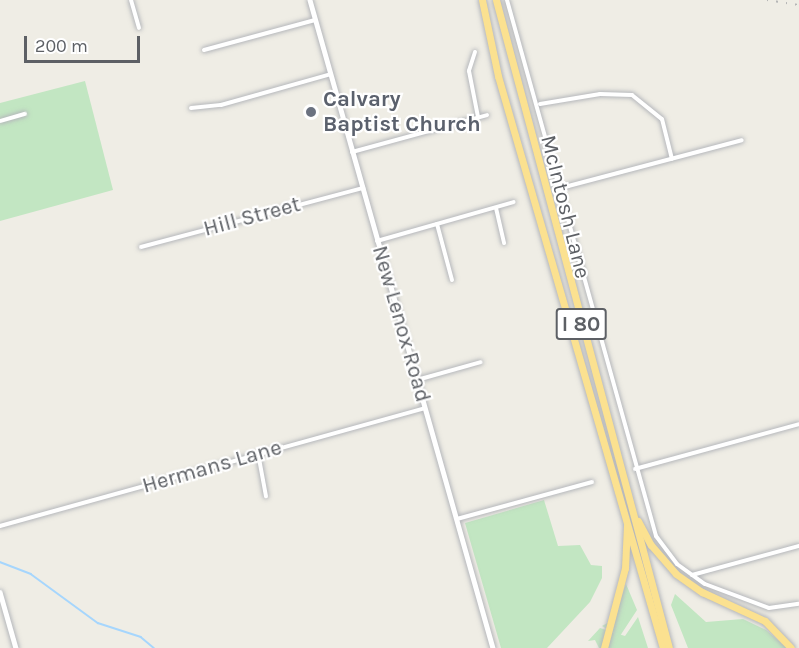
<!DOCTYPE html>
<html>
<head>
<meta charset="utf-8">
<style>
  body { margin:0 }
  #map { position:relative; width:799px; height:648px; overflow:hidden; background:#efede5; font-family:Karla,sans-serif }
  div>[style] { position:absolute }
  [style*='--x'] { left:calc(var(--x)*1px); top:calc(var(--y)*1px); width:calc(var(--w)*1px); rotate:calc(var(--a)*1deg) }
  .green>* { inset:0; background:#c2e6c2 }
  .stream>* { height:1.5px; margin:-0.75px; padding:0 0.75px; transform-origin:0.75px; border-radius:0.75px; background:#a6d6fd }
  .roads { filter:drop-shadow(0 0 2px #b5b7bb) drop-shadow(0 0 2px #b5b7bb) }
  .minor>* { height:4px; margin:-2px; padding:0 2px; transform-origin:2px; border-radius:2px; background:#fff }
  .tertiary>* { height:4.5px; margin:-2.25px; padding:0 2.25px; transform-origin:2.25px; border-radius:2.25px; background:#fff }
  .motorway>* { height:7px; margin:-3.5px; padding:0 3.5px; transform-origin:3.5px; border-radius:3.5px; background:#fbe190 }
  .rail>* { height:1.5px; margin-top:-0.75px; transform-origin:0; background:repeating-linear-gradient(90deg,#b5b6b6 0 1.5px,transparent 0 9.5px) }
  .dots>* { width:16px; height:16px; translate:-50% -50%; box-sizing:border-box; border:3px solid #fff; border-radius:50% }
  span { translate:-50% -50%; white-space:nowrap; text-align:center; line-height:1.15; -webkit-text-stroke:4.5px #fff; paint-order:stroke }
  .shield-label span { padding:2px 4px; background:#fff; border:2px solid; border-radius:4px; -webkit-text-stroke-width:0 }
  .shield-label { font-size:21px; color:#5d6065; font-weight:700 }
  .worship-label { font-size:22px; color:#5b616d; font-weight:700 }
  .left { translate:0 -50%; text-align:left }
  .street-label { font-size:22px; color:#5d6065 }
  .scale { position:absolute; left:24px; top:36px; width:116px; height:27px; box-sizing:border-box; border:3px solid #5d6065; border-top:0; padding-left:8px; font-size:18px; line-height:21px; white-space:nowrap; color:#5d6065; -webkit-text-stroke:4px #fff; paint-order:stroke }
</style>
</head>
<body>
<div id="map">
  <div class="green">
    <i style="clip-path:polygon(85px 81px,113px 190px,0 221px,0 103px)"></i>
    <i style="clip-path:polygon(544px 500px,558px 546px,580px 545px,591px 565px,602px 566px,602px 578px,590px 602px,547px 648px,501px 648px,465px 523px)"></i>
    <i style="clip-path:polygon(626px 584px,637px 610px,620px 636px,602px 626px,613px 620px)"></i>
    <i style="clip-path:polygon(675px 594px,706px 622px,743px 619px,766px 630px,787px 648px,688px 648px,671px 605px)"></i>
    <i style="clip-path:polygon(638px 617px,648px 648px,599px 648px,595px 640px,588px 641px,600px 628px,625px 636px)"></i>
  </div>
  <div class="stream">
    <i style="--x:0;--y:562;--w:33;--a:21"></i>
    <i style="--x:31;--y:574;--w:83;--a:36.2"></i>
    <i style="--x:98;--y:623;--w:45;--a:18"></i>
    <i style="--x:141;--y:637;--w:17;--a:40"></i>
  </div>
  <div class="roads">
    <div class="minor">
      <i style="--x:131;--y:0;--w:29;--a:74"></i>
      <i style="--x:507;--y:0;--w:556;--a:74.46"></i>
      <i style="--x:656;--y:536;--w:35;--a:53"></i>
      <i style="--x:677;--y:564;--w:34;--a:36"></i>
      <i style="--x:705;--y:584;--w:68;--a:20.6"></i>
      <i style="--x:769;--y:608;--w:30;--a:-8"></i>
      <i style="--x:204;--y:50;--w:115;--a:-15.1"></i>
      <i style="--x:475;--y:52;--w:20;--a:108"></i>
      <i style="--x:469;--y:71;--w:47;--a:78.9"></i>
      <i style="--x:540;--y:104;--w:61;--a:-9.5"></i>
      <i style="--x:600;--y:94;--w:32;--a:2"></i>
      <i style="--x:632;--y:95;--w:38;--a:39"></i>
      <i style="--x:662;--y:119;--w:41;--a:76"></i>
      <i style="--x:191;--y:108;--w:30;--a:-6"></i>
      <i style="--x:221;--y:105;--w:114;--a:-15.7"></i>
      <i style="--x:0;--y:121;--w:26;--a:-16"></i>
      <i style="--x:352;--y:152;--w:140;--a:-15.3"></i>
      <i style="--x:557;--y:189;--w:191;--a:-14.8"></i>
      <i style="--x:496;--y:208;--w:36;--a:77"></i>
      <i style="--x:437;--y:224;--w:58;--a:75"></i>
      <i style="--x:377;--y:241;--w:142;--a:-15.9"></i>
      <i style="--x:141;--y:247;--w:230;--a:-14.9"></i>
      <i style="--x:417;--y:380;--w:66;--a:-15.7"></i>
      <i style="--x:258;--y:453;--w:44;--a:79.5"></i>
      <i style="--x:635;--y:469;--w:170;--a:-15.3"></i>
      <i style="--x:457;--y:519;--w:140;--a:-15.3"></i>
      <i style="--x:0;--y:526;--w:441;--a:-15.5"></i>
      <i style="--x:692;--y:575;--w:111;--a:-15.2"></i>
    </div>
    <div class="tertiary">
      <i style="--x:310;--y:0;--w:673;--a:74.23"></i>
      <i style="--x:0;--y:592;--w:58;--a:74.1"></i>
    </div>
    <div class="motorway">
      <i style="--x:482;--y:0;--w:78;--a:78.1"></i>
      <i style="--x:498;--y:76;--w:595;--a:73.91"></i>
      <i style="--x:496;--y:0;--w:671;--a:75.05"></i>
      <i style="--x:638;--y:521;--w:27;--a:62"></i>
      <i style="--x:651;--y:545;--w:38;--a:49"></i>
      <i style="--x:676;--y:574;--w:32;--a:35"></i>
      <i style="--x:702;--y:592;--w:69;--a:24.7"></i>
      <i style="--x:765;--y:621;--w:37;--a:46"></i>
      <i style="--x:604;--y:648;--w:83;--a:-75.3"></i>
      <i style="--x:625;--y:568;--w:43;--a:-87.3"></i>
    </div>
  </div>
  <div class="rail">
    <i style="--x:767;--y:0;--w:32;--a:9"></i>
  </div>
  <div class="dots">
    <i style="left:311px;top:112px;background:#6b7280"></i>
  </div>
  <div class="shield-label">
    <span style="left:581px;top:324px">I 80</span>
  </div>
  <div class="worship-label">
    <span class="left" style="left:323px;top:112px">Calvary<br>Baptist Church</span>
  </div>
  <div class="street-label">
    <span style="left:565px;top:207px;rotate:76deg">McIntosh Lane</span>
    <span style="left:252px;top:217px;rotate:-15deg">Hill Street</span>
    <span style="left:401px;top:324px;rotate:74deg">New Lenox Road</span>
    <span style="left:212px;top:467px;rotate:-16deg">Hermans Lane</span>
  </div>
  <div class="scale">200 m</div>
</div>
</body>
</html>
